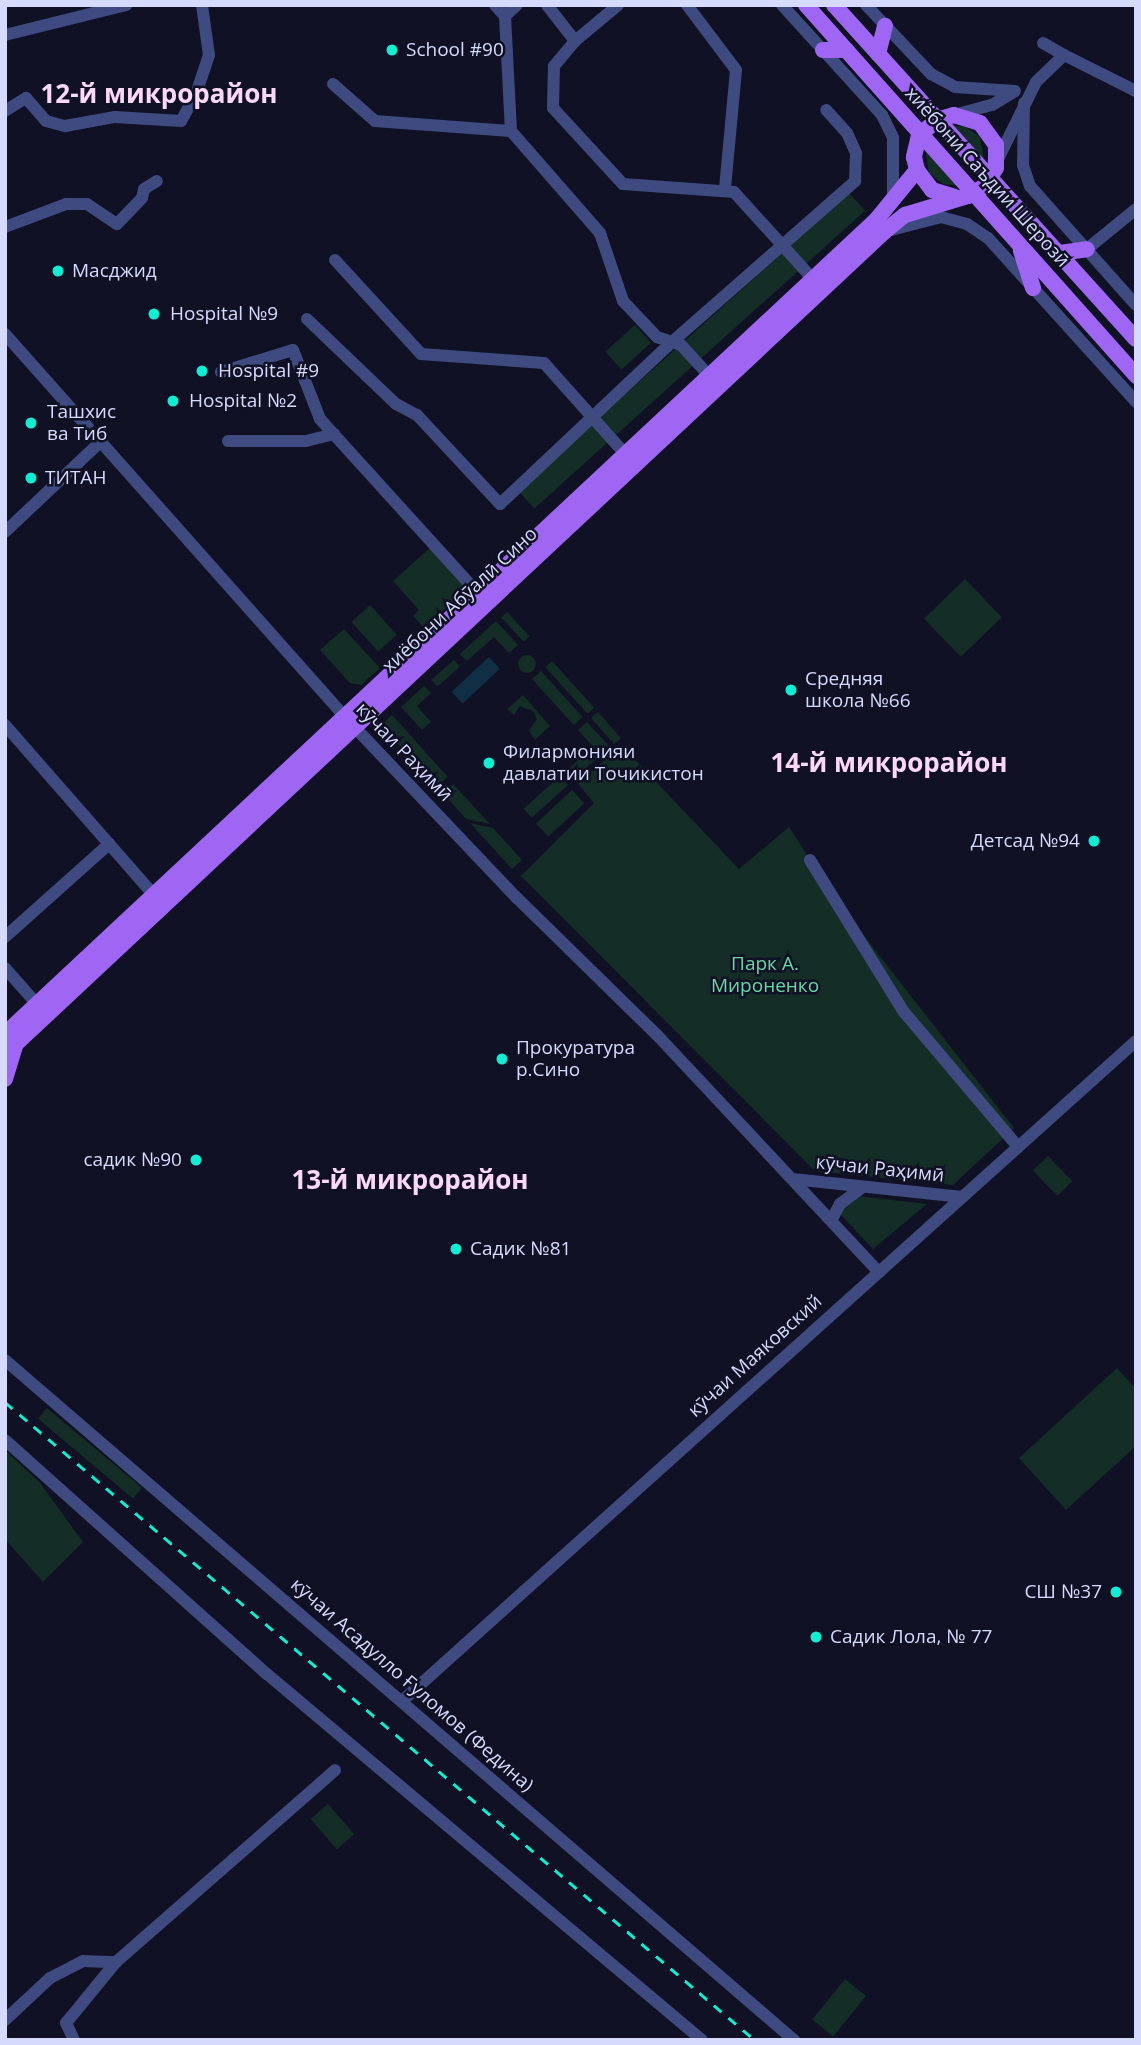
<!DOCTYPE html>
<html>
<head>
<meta charset="utf-8">
<style>
  body { margin:0 }
  #map { position:relative; width:1141px; height:2045px; overflow:hidden; background:#101124; font-family:"Open Sans",sans-serif }
  div>[style] { position:absolute }
  [style*='--x'] { left:calc(var(--x)*1px); top:calc(var(--y)*1px); width:calc(var(--w)*1px); rotate:calc(var(--a)*1deg) }
  .green>* { inset:0; background:#142e27; transform-origin:0 0 }
  .round { border-radius:50% }
  .water>* { inset:0; background:#102e44; transform-origin:0 0 }
  .minor>* { height:12px; margin:-6px; padding:0 6px; transform-origin:6px; border-radius:6px; background:#3f4b80 }
  .major>* { height:16px; margin:-8px; padding:0 8px; transform-origin:8px; border-radius:8px; background:#9f66f4 }
  .rail>* { height:2.5px; margin-top:-1.25px; transform-origin:0; background:repeating-linear-gradient(90deg,#11edd3 0 10px,transparent 0 19px) }
  .dots>* { width:19px; height:19px; translate:-50% -50%; box-sizing:border-box; border:4px solid #101124; border-radius:50% }
  span { translate:-50% -50%; white-space:nowrap; text-align:center; line-height:1.15; -webkit-text-stroke:5px #101124; paint-order:stroke }
  .poi-label { font-size:19px; color:#d6dafc }
  .left { translate:0 -50%; text-align:left }
  .right { translate:-100% -50%; text-align:right }
  .street-label { font-size:19px; color:#d6dafc }
  .park-label { font-size:19px; color:#67d7a3 }
  .district-label { font-size:26px; color:#fcd8f7; font-weight:700 }
  .frame { position:absolute; inset:0; border:7px solid #d6dafc; pointer-events:none }
</style>
</head>
<body>
<div id="map">
  <div class="green">
    <i style="clip-path:polygon(949px 125px,966px 127px,980px 137px,985px 164px)"></i>
    <i style="clip-path:polygon(925px 148px,960px 186px,943px 184px,929px 173px)"></i>
    <i style="left:849px;top:193px;width:24px;height:445px;rotate:48deg"></i>
    <i style="left:635px;top:325px;width:24px;height:40px;rotate:48deg"></i>
    <i style="clip-path:polygon(431px 547px,468px 588px,424px 628px,413px 616px,419px 610px,393px 581px)"></i>
    <i style="left:965px;top:579px;width:53px;height:57px;rotate:46deg"></i>
    <i style="left:370px;top:605px;width:40px;height:25px;rotate:48deg"></i>
    <i style="left:507px;top:612px;width:33px;height:8px;rotate:47deg"></i>
    <i style="clip-path:polygon(496px 621px,518px 645px,509px 653px,494px 637px,467px 661px,460px 654px)"></i>
    <i style="clip-path:polygon(344px 629px,380px 668px,361px 685px,350px 683px,320px 650px)"></i>
    <i class="round" style="left:518px;top:655px;width:18px;height:18px"></i>
    <i style="left:454px;top:660px;width:9px;height:30px;rotate:49deg"></i>
    <i style="left:552px;top:661px;width:63px;height:9px;rotate:48deg"></i>
    <i style="left:541px;top:671px;width:62px;height:12px;rotate:48deg"></i>
    <i style="clip-path:polygon(424px 686px,431px 693px,417px 706px,431px 722px,422px 730px,401px 707px)"></i>
    <i style="clip-path:polygon(523px 695px,550px 726px,535px 740px,529px 730px,537px 719px,533px 711px,520px 706px,514px 715px,507px 709px)"></i>
    <i style="left:598px;top:712px;width:35px;height:9px;rotate:49deg"></i>
    <i style="left:392px;top:715px;width:83px;height:15px;rotate:48deg"></i>
    <i style="clip-path:polygon(587px 722px,610px 747px,574px 779px,566px 771px,593px 747px,578px 730px)"></i>
    <i style="clip-path:polygon(621px 745px,739px 869px,789px 827px,836px 900px,1014px 1128px,953px 1185px,815px 1171px,521px 876px,594px 803px,578px 784px)"></i>
    <i style="left:560px;top:776px;width:12px;height:49px;rotate:48deg"></i>
    <i style="clip-path:polygon(453px 784px,490px 824px,466px 819px,443px 793px)"></i>
    <i style="left:572px;top:790px;width:18px;height:49px;rotate:47deg"></i>
    <i style="clip-path:polygon(470px 823px,493px 828px,522px 860px,512px 869px)"></i>
    <i style="left:1048px;top:1156px;width:35px;height:21px;rotate:46deg"></i>
    <i style="clip-path:polygon(858px 1196px,927px 1204px,873px 1249px,841px 1215px,841px 1206px)"></i>
    <i style="clip-path:polygon(1117px 1368px,1136px 1389px,1136px 1446px,1066px 1510px,1019px 1458px)"></i>
    <i style="left:47px;top:1408px;width:124px;height:14px;rotate:40deg"></i>
    <i style="clip-path:polygon(5px 1450px,40px 1483px,83px 1542px,43px 1582px,5px 1539px)"></i>
    <i style="left:328px;top:1804px;width:40px;height:23px;rotate:49deg"></i>
    <i style="left:845px;top:1979px;width:27px;height:52px;rotate:39deg"></i>
  </div>
  <div class="water">
    <i style="left:489px;top:657px;width:16px;height:51px;rotate:47deg"></i>
  </div>
  <div class="minor">
    <i style="--x:495;--y:5;--w:15;--a:48"></i>
    <i style="--x:547;--y:5;--w:46;--a:52.1"></i>
    <i style="--x:575;--y:41;--w:33;--a:130"></i>
    <i style="--x:554;--y:66;--w:42;--a:91.4"></i>
    <i style="--x:553;--y:108;--w:103;--a:47.4"></i>
    <i style="--x:623;--y:184;--w:111;--a:4.1"></i>
    <i style="--x:734;--y:192;--w:118;--a:47.8"></i>
    <i style="--x:687;--y:5;--w:81;--a:53"></i>
    <i style="--x:736;--y:70;--w:120;--a:95.3"></i>
    <i style="--x:782;--y:5;--w:149;--a:47.7"></i>
    <i style="--x:882;--y:115;--w:25;--a:64"></i>
    <i style="--x:893;--y:138;--w:60;--a:90"></i>
    <i style="--x:866;--y:5;--w:95;--a:46.7"></i>
    <i style="--x:931;--y:74;--w:27;--a:28"></i>
    <i style="--x:955;--y:87;--w:60;--a:3.8"></i>
    <i style="--x:5;--y:35;--w:125;--a:-13.9"></i>
    <i style="--x:575;--y:41;--w:56;--a:-39.9"></i>
    <i style="--x:1043;--y:43;--w:24;--a:30"></i>
    <i style="--x:333;--y:84;--w:56;--a:41.4"></i>
    <i style="--x:375;--y:121;--w:136;--a:4.2"></i>
    <i style="--x:511;--y:131;--w:135;--a:48.9"></i>
    <i style="--x:600;--y:233;--w:72;--a:71.3"></i>
    <i style="--x:623;--y:301;--w:50;--a:46.6"></i>
    <i style="--x:657;--y:337;--w:25;--a:18"></i>
    <i style="--x:681;--y:345;--w:50;--a:47.4"></i>
    <i style="--x:1024;--y:103;--w:62;--a:90.9"></i>
    <i style="--x:1023;--y:165;--w:22;--a:72"></i>
    <i style="--x:1030;--y:186;--w:159;--a:48.3"></i>
    <i style="--x:5;--y:111;--w:25;--a:-32"></i>
    <i style="--x:26;--y:98;--w:30;--a:49"></i>
    <i style="--x:46;--y:121;--w:20;--a:15"></i>
    <i style="--x:65;--y:126;--w:51;--a:-10.2"></i>
    <i style="--x:115;--y:117;--w:66;--a:3.5"></i>
    <i style="--x:181;--y:121;--w:31;--a:-61"></i>
    <i style="--x:196;--y:94;--w:41;--a:-71.6"></i>
    <i style="--x:209;--y:55;--w:50;--a:-98"></i>
    <i style="--x:954;--y:115;--w:39;--a:-15"></i>
    <i style="--x:992;--y:105;--w:26;--a:-31"></i>
    <i style="--x:511;--y:131;--w:115;--a:-93"></i>
    <i style="--x:505;--y:16;--w:16;--a:-43"></i>
    <i style="--x:998;--y:159;--w:86;--a:-63.7"></i>
    <i style="--x:1036;--y:82;--w:39;--a:-44"></i>
    <i style="--x:1064;--y:55;--w:80;--a:26.6"></i>
    <i style="--x:5;--y:227;--w:65;--a:-20.7"></i>
    <i style="--x:66;--y:204;--w:21;--a:0"></i>
    <i style="--x:87;--y:204;--w:36;--a:34"></i>
    <i style="--x:117;--y:224;--w:36;--a:-46"></i>
    <i style="--x:142;--y:198;--w:9;--a:-77"></i>
    <i style="--x:144;--y:189;--w:15;--a:-32"></i>
    <i style="--x:891;--y:230;--w:52;--a:-14.6"></i>
    <i style="--x:941;--y:217;--w:27;--a:15"></i>
    <i style="--x:967;--y:224;--w:25;--a:34"></i>
    <i style="--x:988;--y:238;--w:221;--a:47.9"></i>
    <i style="--x:1087;--y:249;--w:63;--a:-39.2"></i>
    <i style="--x:335;--y:260;--w:127;--a:47.5"></i>
    <i style="--x:421;--y:354;--w:123;--a:4.2"></i>
    <i style="--x:544;--y:363;--w:122;--a:48.3"></i>
    <i style="--x:307;--y:319;--w:123;--a:43.7"></i>
    <i style="--x:396;--y:404;--w:24;--a:28"></i>
    <i style="--x:417;--y:415;--w:122;--a:47"></i>
    <i style="--x:500;--y:504;--w:236;--a:-43.3"></i>
    <i style="--x:672;--y:342;--w:244;--a:-41.3"></i>
    <i style="--x:855;--y:181;--w:28;--a:-88"></i>
    <i style="--x:856;--y:153;--w:22;--a:-114"></i>
    <i style="--x:847;--y:133;--w:31;--a:-132"></i>
    <i style="--x:5;--y:334;--w:512;--a:48.4"></i>
    <i style="--x:345;--y:717;--w:250;--a:46.5"></i>
    <i style="--x:517;--y:898;--w:196;--a:44.4"></i>
    <i style="--x:657;--y:1035;--w:325;--a:46.9"></i>
    <i style="--x:221;--y:372;--w:75;--a:-17"></i>
    <i style="--x:293;--y:350;--w:74;--a:68.6"></i>
    <i style="--x:320;--y:419;--w:234;--a:47.8"></i>
    <i style="--x:228;--y:441;--w:78;--a:0"></i>
    <i style="--x:306;--y:441;--w:29;--a:-14"></i>
    <i style="--x:5;--y:532;--w:129;--a:-43.4"></i>
    <i style="--x:5;--y:725;--w:226;--a:48.8"></i>
    <i style="--x:810;--y:860;--w:179;--a:58.3"></i>
    <i style="--x:904;--y:1012;--w:177;--a:49.8"></i>
    <i style="--x:5;--y:937;--w:140;--a:-41.8"></i>
    <i style="--x:5;--y:968;--w:48;--a:48.4"></i>
    <i style="--x:793;--y:1179;--w:170;--a:6.1"></i>
    <i style="--x:832;--y:1219;--w:17;--a:-62"></i>
    <i style="--x:840;--y:1204;--w:26;--a:-37"></i>
    <i style="--x:5;--y:1360;--w:1042;--a:40.76"></i>
    <i style="--x:5;--y:1440;--w:351;--a:41.8"></i>
    <i style="--x:267;--y:1674;--w:568;--a:40.08"></i>
    <i style="--x:402;--y:1701;--w:987;--a:-41.96"></i>
    <i style="--x:5;--y:2020;--w:62;--a:-43"></i>
    <i style="--x:50;--y:1978;--w:37;--a:-27"></i>
    <i style="--x:83;--y:1961;--w:33;--a:2"></i>
    <i style="--x:116;--y:1962;--w:291;--a:-41.2"></i>
    <i style="--x:74;--y:2040;--w:19;--a:-115"></i>
    <i style="--x:66;--y:2023;--w:79;--a:-50.7"></i>
  </div>
  <div class="major">
    <i style="--x:806;--y:5;--w:497;--a:48.3"></i>
    <i style="--x:834;--y:5;--w:450;--a:47.9"></i>
    <i style="--x:823;--y:50;--w:23;--a:0"></i>
    <i style="--x:878;--y:54;--w:29;--a:-76"></i>
    <i style="--x:1021;--y:251;--w:39;--a:72"></i>
    <i style="--x:1060;--y:253;--w:27;--a:-8"></i>
    <i style="--x:5;--y:1034;--w:1194;--a:-43.06"></i>
    <i style="--x:877;--y:219;--w:63;--a:-50.8"></i>
    <i style="--x:5;--y:1054;--w:1205;--a:-43.08"></i>
    <i style="--x:885;--y:231;--w:26;--a:-39"></i>
    <i style="--x:905;--y:215;--w:66;--a:-16.8"></i>
    <i style="--x:968;--y:196;--w:20;--a:-30"></i>
    <i style="--x:985;--y:186;--w:21;--a:-59"></i>
    <i style="--x:996;--y:168;--w:23;--a:-90"></i>
    <i style="--x:996;--y:145;--w:27;--a:-126"></i>
    <i style="--x:980;--y:123;--w:27;--a:-163"></i>
    <i style="--x:954;--y:115;--w:18;--a:164"></i>
    <i style="--x:937;--y:120;--w:23;--a:140"></i>
    <i style="--x:919;--y:135;--w:23;--a:103"></i>
    <i style="--x:914;--y:157;--w:13;--a:77"></i>
    <i style="--x:917;--y:170;--w:25;--a:53"></i>
    <i style="--x:932;--y:190;--w:24;--a:17"></i>
    <i style="--x:5;--y:1079;--w:37;--a:-73"></i>
  </div>
  <div class="rail">
    <i style="--x:5;--y:1402;--w:985;--a:40.39"></i>
  </div>
  <div class="dots">
    <i style="left:392px;top:50px;background:#11edd3"></i>
    <i style="left:58px;top:271px;background:#11edd3"></i>
    <i style="left:154px;top:314px;background:#11edd3"></i>
    <i style="left:202px;top:371px;background:#11edd3"></i>
    <i style="left:173px;top:401px;background:#11edd3"></i>
    <i style="left:31px;top:423px;background:#11edd3"></i>
    <i style="left:31px;top:478px;background:#11edd3"></i>
    <i style="left:791px;top:690px;background:#11edd3"></i>
    <i style="left:489px;top:763px;background:#11edd3"></i>
    <i style="left:1094px;top:841px;background:#11edd3"></i>
    <i style="left:502px;top:1059px;background:#11edd3"></i>
    <i style="left:196px;top:1160px;background:#11edd3"></i>
    <i style="left:456px;top:1249px;background:#11edd3"></i>
    <i style="left:1116px;top:1592px;background:#11edd3"></i>
    <i style="left:816px;top:1637px;background:#11edd3"></i>
  </div>
  <div class="poi-label">
    <span class="left" style="left:406px;top:50px">School #90</span>
    <span class="left" style="left:72px;top:271px">Масджид</span>
    <span class="left" style="left:170px;top:314px">Hospital №9</span>
    <span class="left" style="left:218px;top:371px">Hospital #9</span>
    <span class="left" style="left:189px;top:401px">Hospital №2</span>
    <span class="left" style="left:47px;top:423px">Ташхис<br>ва Тиб</span>
    <span class="left" style="left:45px;top:478px">ТИТАН</span>
    <span class="left" style="left:805px;top:690px">Средняя<br>школа №66</span>
    <span class="left" style="left:503px;top:763px">Филармонияи<br>давлатии Точикистон</span>
    <span class="right" style="left:1080px;top:841px">Детсад №94</span>
    <span class="left" style="left:516px;top:1059px">Прокуратура<br>р.Сино</span>
    <span class="right" style="left:182px;top:1160px">садик №90</span>
    <span class="left" style="left:470px;top:1249px">Садик №81</span>
    <span class="right" style="left:1102px;top:1592px">СШ №37</span>
    <span class="left" style="left:830px;top:1637px">Садик Лола, № 77</span>
  </div>
  <div class="street-label">
    <span style="left:987px;top:177px;rotate:48deg">хиёбони Саъдии Шерозӣ</span>
    <span style="left:460px;top:600px;rotate:-43deg">хиёбони Абӯалӣ Сино</span>
    <span style="left:404px;top:752px;rotate:46deg">кӯчаи Раҳимӣ</span>
    <span style="left:880px;top:1169px;rotate:6deg">кӯчаи Раҳимӣ</span>
    <span style="left:755px;top:1356px;rotate:-42deg">кӯчаи Маяковский</span>
    <span style="left:412px;top:1685px;rotate:41deg">кӯчаи Асадулло Ғуломов (Федина)</span>
  </div>
  <div class="park-label">
    <span style="left:765px;top:975px">Парк А.<br>Мироненко</span>
  </div>
  <div class="district-label">
    <span style="left:159px;top:94px">12-й микрорайон</span>
    <span style="left:889px;top:763px">14-й микрорайон</span>
    <span style="left:410px;top:1180px">13-й микрорайон</span>
  </div>
  <div class="frame"></div>
</div>
</body>
</html>
